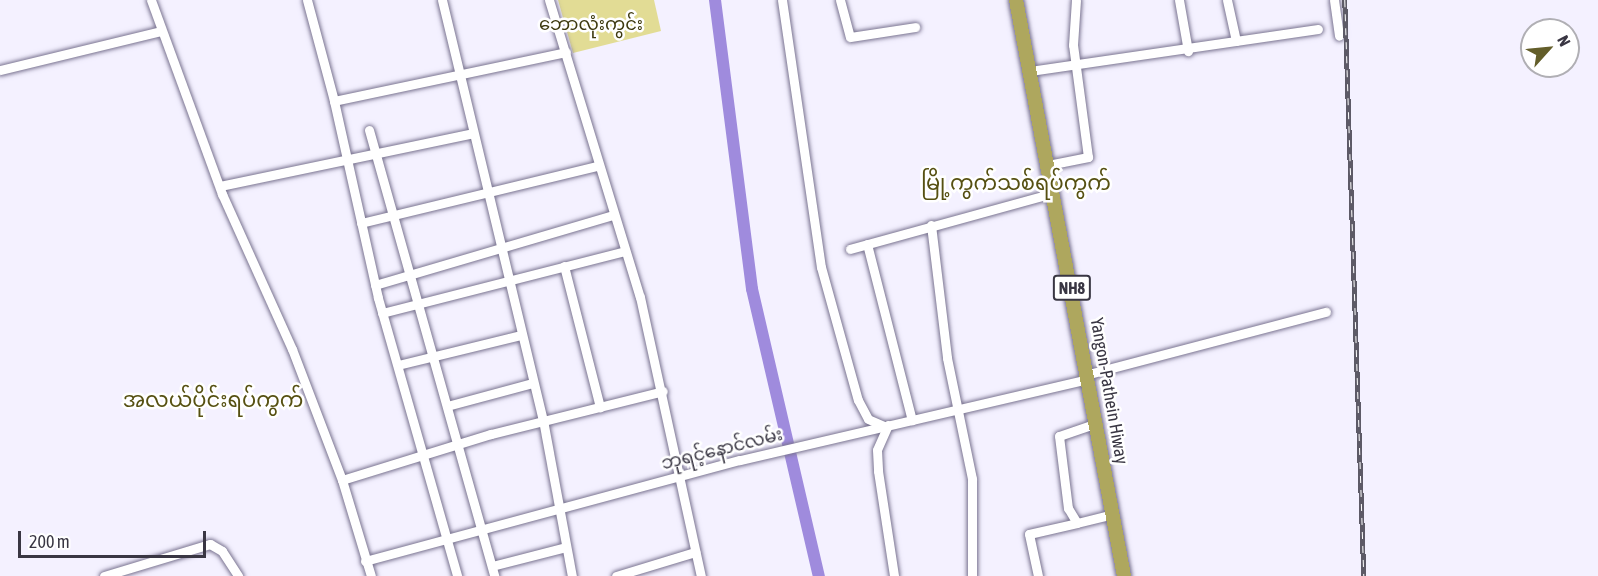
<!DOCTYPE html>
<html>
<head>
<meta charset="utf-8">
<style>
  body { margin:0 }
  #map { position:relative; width:1598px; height:576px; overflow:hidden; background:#f4f1ff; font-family:"Asap Condensed","Noto Sans Myanmar",sans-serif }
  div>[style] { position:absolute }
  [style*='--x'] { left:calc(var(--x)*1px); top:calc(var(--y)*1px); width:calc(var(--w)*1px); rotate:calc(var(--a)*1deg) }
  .green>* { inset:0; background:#e2dc95 }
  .river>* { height:12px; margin:-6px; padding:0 6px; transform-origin:6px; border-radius:6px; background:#9f8bdd }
  .roads { filter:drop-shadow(0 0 2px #7a7491) drop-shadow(0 0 2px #7a7491) }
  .minor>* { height:9px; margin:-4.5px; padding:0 4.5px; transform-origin:4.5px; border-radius:4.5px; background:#fff }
  .highway>* { height:14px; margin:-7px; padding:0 7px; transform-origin:7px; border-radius:7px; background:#aea75e }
  .rail>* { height:4.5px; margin-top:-2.25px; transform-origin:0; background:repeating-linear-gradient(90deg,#fff 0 7px,#5d5a67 0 14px); box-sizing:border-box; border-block:2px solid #5d5a67 }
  span { translate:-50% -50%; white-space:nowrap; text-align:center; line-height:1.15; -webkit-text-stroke:5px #fff; paint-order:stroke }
  .shield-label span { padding:2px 4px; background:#fff; border:2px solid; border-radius:4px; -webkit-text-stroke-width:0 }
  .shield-label { font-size:16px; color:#393643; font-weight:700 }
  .park-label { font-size:18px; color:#3d390f }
  .street-label { font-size:18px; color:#393643 }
  .quarter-label { font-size:21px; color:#565012 }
  .north { position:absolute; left:1520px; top:18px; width:60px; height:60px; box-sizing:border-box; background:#fff; border:2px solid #b0afb4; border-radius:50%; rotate:63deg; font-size:16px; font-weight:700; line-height:24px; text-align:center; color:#393643 }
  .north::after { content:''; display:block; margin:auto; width:21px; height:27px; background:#635e2a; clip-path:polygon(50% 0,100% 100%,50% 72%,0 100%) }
  .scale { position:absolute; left:18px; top:531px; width:188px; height:27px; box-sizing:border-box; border:3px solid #393643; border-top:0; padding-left:8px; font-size:18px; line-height:21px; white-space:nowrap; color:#393643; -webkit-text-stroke:4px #fff; paint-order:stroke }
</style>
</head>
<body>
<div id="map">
  <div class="green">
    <i style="clip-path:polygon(558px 0,654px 0,661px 31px,573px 53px)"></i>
  </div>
  <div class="river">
    <i style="--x:715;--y:0;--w:291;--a:82.7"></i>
    <i style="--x:752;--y:289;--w:295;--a:76.9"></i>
  </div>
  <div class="roads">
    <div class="minor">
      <i style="--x:151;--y:0;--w:207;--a:69.9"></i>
      <i style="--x:222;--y:194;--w:170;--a:65.7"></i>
      <i style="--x:292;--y:349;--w:140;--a:69.1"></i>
      <i style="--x:342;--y:480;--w:100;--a:73.2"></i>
      <i style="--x:307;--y:0;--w:105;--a:75"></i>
      <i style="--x:334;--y:101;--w:202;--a:77.4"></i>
      <i style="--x:378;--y:298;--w:289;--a:74.1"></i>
      <i style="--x:442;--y:0;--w:432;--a:76.5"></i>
      <i style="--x:543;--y:420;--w:159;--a:79.5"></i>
      <i style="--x:549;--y:0;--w:311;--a:73"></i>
      <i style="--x:640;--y:297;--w:286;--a:77.7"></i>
      <i style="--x:782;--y:0;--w:270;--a:81.7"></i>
      <i style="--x:821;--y:267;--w:138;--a:74.5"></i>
      <i style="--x:858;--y:400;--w:21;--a:62"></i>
      <i style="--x:868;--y:419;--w:17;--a:24"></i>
      <i style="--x:840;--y:0;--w:38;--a:75"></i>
      <i style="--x:850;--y:37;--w:66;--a:-8.7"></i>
      <i style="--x:1179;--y:0;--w:52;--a:80"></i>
      <i style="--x:1227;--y:0;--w:42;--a:77.6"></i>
      <i style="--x:1334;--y:0;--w:36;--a:82"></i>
      <i style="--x:0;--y:70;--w:166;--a:-13.6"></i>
      <i style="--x:1030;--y:71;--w:291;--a:-8.3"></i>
      <i style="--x:334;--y:101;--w:237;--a:-11.9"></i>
      <i style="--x:369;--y:130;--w:463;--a:74.3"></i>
      <i style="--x:1048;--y:165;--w:41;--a:-11.3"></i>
      <i style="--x:1088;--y:157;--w:113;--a:-97.6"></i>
      <i style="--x:1073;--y:45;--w:45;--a:-86.2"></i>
      <i style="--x:220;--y:186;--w:258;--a:-11.8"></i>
      <i style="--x:361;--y:223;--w:242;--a:-13.6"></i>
      <i style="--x:931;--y:225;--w:134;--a:83.1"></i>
      <i style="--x:947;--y:358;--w:124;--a:78.3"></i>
      <i style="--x:972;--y:479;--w:97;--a:90"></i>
      <i style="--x:867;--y:244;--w:182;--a:75.7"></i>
      <i style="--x:850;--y:249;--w:211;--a:-15.4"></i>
      <i style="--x:564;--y:266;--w:146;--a:75.7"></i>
      <i style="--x:375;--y:285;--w:248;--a:-16.4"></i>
      <i style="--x:382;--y:313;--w:251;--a:-14.3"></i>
      <i style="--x:398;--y:365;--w:127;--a:-13.7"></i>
      <i style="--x:1089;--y:374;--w:245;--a:-14.7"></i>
      <i style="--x:447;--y:406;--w:89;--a:-15"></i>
      <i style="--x:1097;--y:423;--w:40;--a:161.1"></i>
      <i style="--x:1059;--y:436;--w:73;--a:82.9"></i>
      <i style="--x:1068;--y:508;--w:17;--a:59"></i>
      <i style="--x:1077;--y:523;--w:37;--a:-14"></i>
      <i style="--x:888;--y:425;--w:27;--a:114"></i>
      <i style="--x:877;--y:450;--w:21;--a:87"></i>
      <i style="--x:878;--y:471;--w:106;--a:81.3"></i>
      <i style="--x:342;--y:480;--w:156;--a:-17.2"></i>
      <i style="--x:491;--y:434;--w:177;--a:-14"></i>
      <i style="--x:365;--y:561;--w:388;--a:-15.1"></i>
      <i style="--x:740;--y:460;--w:358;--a:-13.1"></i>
      <i style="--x:492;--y:566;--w:76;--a:-14.4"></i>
      <i style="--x:104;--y:576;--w:111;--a:-16.8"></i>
      <i style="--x:210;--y:544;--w:14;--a:30"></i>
      <i style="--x:222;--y:551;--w:30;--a:57"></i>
      <i style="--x:616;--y:576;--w:83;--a:-16.9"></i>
      <i style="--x:1038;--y:576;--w:43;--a:-102.1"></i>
      <i style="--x:1029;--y:534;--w:49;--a:-12.9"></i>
    </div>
    <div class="highway">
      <i style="--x:1016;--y:0;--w:586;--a:79.38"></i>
    </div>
  </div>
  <div class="rail">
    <i style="--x:1345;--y:0;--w:576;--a:88.11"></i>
  </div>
  <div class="shield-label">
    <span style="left:1072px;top:288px">NH8</span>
  </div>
  <div class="park-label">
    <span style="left:591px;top:24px">ဘောလုံးကွင်း</span>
  </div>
  <div class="street-label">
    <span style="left:1109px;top:391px;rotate:80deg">Yangon-Pathein Hiway</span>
    <span style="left:722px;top:449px;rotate:-14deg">ဘုရင့်နောင်လမ်း</span>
  </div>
  <div class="quarter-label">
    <span style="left:1016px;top:182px">မြို့ကွက်သစ်ရပ်ကွက်</span>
    <span style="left:213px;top:399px">အလယ်ပိုင်းရပ်ကွက်</span>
  </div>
  <div class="north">N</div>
  <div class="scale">200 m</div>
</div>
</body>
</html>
